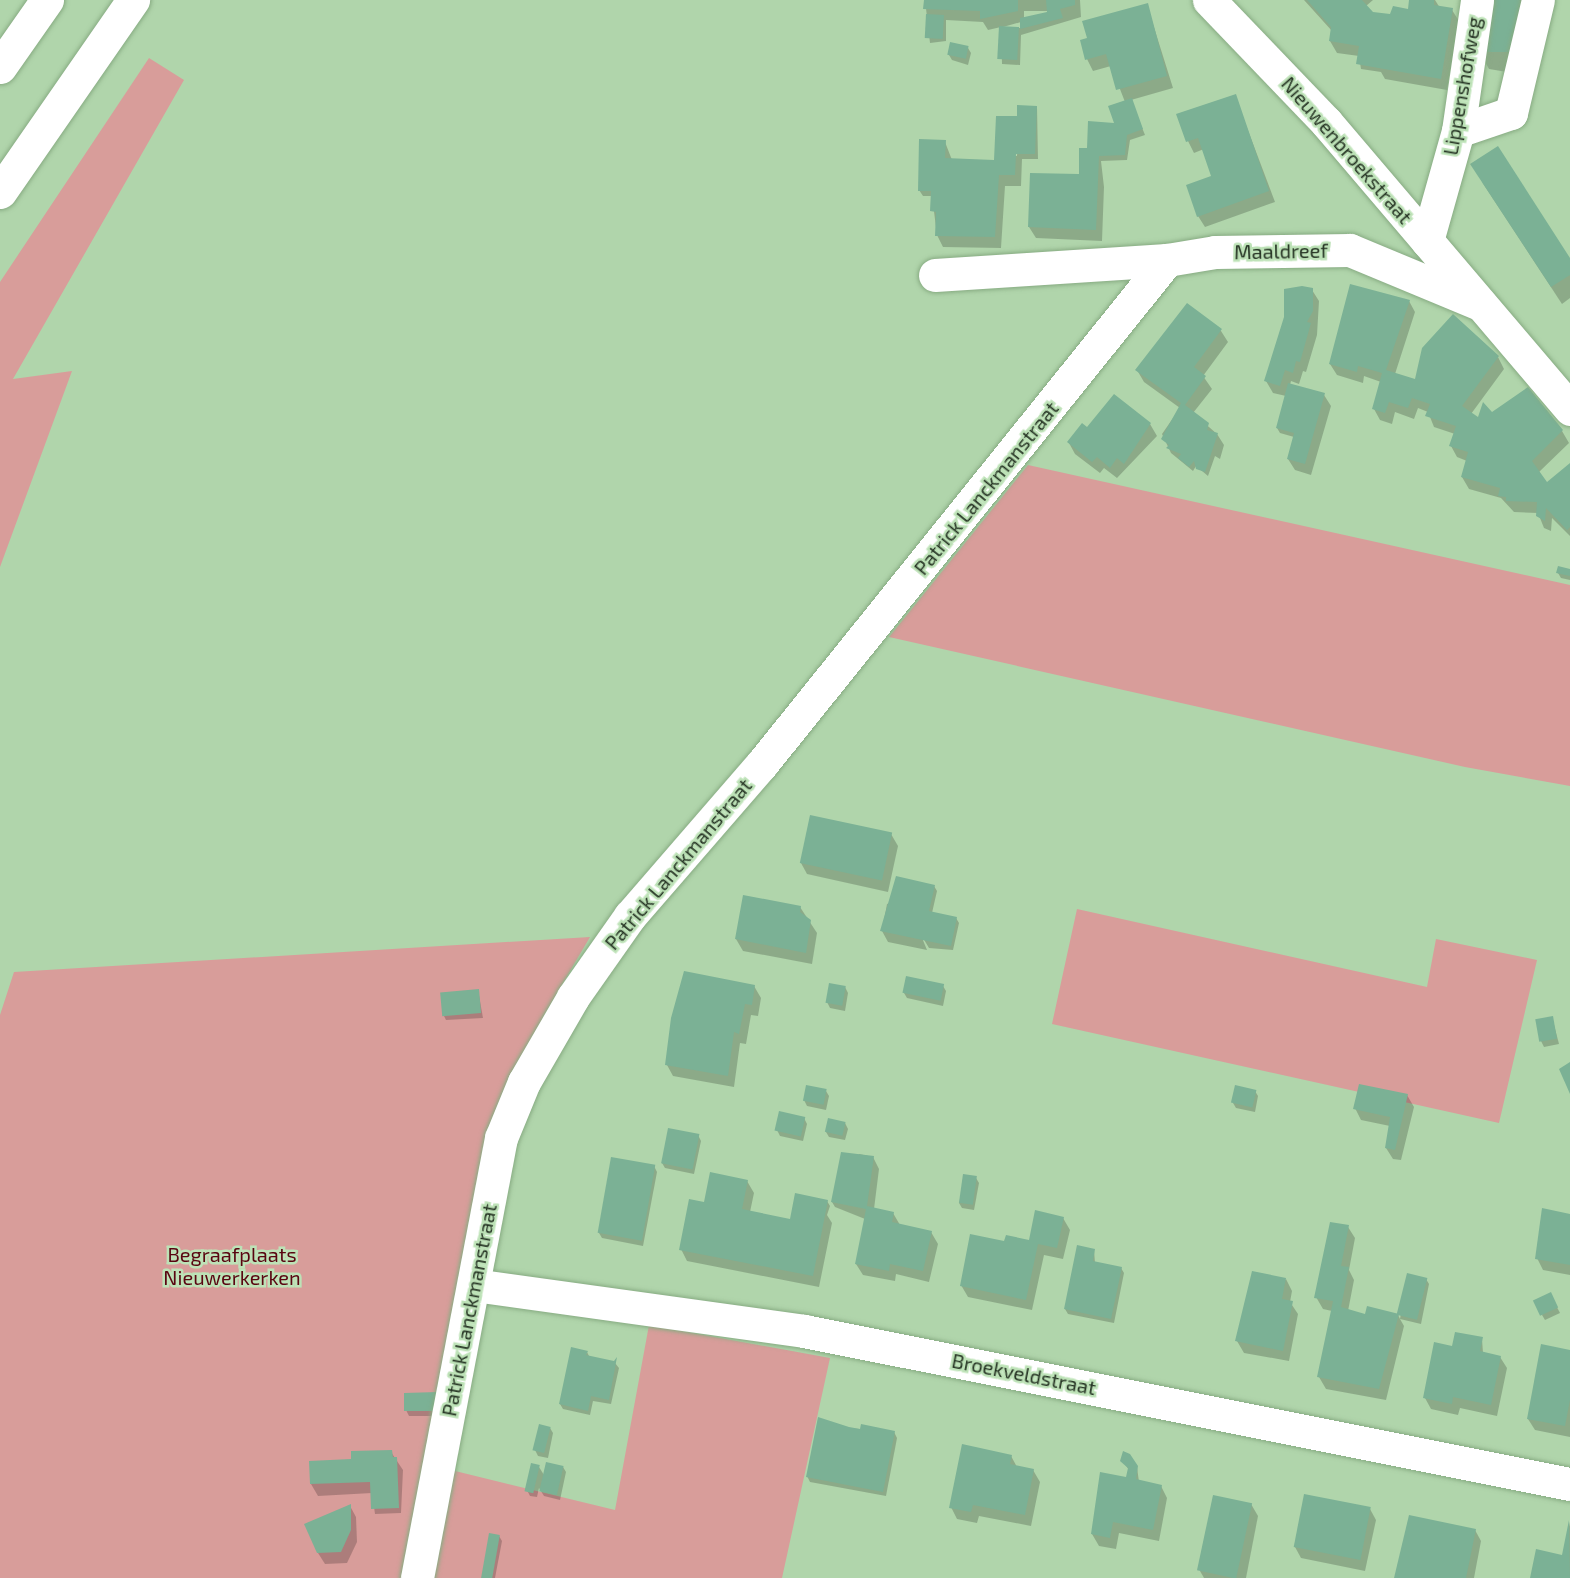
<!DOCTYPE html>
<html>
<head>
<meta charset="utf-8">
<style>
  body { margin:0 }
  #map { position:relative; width:1570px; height:1578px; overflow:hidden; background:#b0d5ab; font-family:"Exo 2",sans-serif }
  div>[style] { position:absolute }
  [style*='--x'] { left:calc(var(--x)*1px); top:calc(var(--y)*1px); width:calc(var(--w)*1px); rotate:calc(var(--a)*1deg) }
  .green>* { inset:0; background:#d89d9a }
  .shadow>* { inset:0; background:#0003 }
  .building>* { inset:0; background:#7bb195; transform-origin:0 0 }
  .roads { filter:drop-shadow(0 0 2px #87ab82) drop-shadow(0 0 2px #87ab82) }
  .minor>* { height:33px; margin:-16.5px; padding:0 16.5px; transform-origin:16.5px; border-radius:16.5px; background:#fff }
  .highway>* { height:33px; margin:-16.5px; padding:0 16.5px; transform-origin:16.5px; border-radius:16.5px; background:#fff }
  span { translate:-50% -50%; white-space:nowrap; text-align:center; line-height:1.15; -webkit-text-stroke:5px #bde2b7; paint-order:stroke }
  .street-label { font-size:20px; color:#263424 }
  .park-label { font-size:20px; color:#590511 }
</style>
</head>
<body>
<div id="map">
  <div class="green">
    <i style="clip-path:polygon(149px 58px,184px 80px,13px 379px,72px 371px,0 567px,0 282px)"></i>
    <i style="clip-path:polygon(1028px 465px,1570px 585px,1570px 786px,1465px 767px,889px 637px)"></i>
    <i style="clip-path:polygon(1077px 909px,1427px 987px,1436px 939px,1537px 960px,1499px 1123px,1052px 1024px)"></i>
    <i style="clip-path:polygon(590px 937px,543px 1017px,408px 1578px,0 1578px,0 1015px,14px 972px)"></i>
    <i style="clip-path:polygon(649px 1325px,830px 1358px,782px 1578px,430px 1578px,447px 1469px,615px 1510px)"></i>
  </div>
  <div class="shadow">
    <i style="clip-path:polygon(evenodd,925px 0,1080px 0,1081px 17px,1021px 35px,1020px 65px,1002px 64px,1001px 27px,988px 30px,983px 22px,946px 20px,946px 41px,930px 43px,925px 0,1024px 11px,1053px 11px,1024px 19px,1024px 11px,925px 0,1021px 22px,1021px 28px,1003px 28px,1003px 27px,1021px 22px)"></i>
    <i style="clip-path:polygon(1304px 0,1373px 0,1366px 6px,1372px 13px,1390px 16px,1409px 13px,1411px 0,1435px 0,1440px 8px,1452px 10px,1459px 21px,1447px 90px,1385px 79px,1381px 72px,1361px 69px,1359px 56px,1337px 53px,1330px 41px,1332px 31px)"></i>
    <i style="clip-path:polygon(1489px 0,1533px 0,1519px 74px,1489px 69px,1479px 51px)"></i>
    <i style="clip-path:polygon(1147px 5px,1173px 88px,1131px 100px,1145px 135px,1130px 140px,1127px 160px,1101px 161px,1104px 187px,1102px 241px,1036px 238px,1029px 227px,1080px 175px,1088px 149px,1116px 124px,1125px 102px,1111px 66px,1093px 71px,1087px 59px)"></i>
    <i style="clip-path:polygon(968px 48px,971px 53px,968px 65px,952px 60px,949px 55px)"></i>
    <i style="clip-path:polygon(1235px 96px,1275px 202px,1205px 227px,1198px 216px,1213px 177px,1204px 149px,1194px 153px,1188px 141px)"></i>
    <i style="clip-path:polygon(evenodd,1037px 107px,1038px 159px,1022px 159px,1021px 186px,1005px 186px,1001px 248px,943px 247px,937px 235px,932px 196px,923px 196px,919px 190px,945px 142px,952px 160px,996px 161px,1016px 117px,1037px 107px,1018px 127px,1017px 156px,1014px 156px,1018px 127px)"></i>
    <i style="clip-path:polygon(1482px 182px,1570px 260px,1570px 298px,1562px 304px)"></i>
    <i style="clip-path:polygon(1312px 290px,1319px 301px,1317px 335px,1306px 372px,1303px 371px,1299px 384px,1291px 381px,1290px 385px,1324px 395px,1331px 406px,1311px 475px,1295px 470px,1288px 459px,1294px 437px,1280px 433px,1277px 428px,1286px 396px,1273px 393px,1266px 381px)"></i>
    <i style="clip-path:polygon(1409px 301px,1415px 312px,1395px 374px,1418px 382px,1498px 357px,1504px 369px,1471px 414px,1479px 420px,1492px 415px,1527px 389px,1562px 431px,1569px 443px,1539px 472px,1547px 484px,1570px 465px,1570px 536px,1552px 518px,1551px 531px,1544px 528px,1538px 513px,1514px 512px,1501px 498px,1469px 489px,1462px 477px,1467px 461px,1457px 457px,1451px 446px,1455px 434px,1434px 427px,1428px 412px,1418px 408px,1414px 419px,1395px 412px,1392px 424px,1380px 420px,1374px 409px,1381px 382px,1364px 376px,1363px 383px,1337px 375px,1330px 364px)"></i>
    <i style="clip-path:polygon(1187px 305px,1221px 331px,1228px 342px,1203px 376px,1212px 389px,1193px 413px,1217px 434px,1224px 445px,1220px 459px,1215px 456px,1208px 476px,1196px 466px,1193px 471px,1171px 453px,1162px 434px,1180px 408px,1144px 382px,1137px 370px)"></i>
    <i style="clip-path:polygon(1114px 396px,1150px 424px,1157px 436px,1117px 478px,1104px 468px,1100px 473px,1075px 454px,1069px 443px,1088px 429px)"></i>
    <i style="clip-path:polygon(1570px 570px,1570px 580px,1561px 578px,1558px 573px)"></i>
    <i style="clip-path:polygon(891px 834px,898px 846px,888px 892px,807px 874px,801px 863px)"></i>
    <i style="clip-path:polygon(934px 886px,937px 891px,932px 913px,956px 918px,959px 923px,953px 950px,929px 948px,920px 933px,927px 950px,888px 942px,882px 931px,887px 904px)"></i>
    <i style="clip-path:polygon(800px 907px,817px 933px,812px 964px,743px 951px,736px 939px)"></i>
    <i style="clip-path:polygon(754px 986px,761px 998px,758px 1016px,751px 1015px,746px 1044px,740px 1043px,734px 1087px,673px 1076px,667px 1065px)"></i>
    <i style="clip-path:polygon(943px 986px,946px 991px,943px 1006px,907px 998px,904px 993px)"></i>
    <i style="clip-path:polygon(845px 987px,848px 993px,845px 1011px,830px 1008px,827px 1002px)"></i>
    <i style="clip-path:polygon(478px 990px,483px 1018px,446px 1020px,443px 1014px)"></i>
    <i style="clip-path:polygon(1552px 1017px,1559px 1044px,1544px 1047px,1541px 1041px)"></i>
    <i style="clip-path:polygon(826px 1091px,829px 1096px,826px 1110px,807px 1106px,804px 1100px)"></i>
    <i style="clip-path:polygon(1255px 1091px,1258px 1096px,1255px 1112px,1236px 1108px,1233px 1103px)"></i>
    <i style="clip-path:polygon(1407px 1095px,1414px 1107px,1401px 1160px,1393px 1159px,1386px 1148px,1390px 1126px,1361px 1120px,1355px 1108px)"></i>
    <i style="clip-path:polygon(804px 1118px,807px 1124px,803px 1141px,780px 1136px,777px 1130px)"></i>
    <i style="clip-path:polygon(845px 1123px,848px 1129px,845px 1140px,829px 1137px,826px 1132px)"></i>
    <i style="clip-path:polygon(698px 1135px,701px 1141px,694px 1174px,665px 1168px,662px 1163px)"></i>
    <i style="clip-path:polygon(859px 1154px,873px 1157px,879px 1169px,874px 1209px,893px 1213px,900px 1225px,931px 1232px,938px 1244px,929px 1282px,896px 1274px,895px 1281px,863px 1275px,856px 1264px,865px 1219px,835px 1207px,832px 1202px)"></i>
    <i style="clip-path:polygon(654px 1166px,657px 1172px,643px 1246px,602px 1238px,599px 1233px)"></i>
    <i style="clip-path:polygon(976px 1178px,979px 1183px,974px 1210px,962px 1208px,959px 1203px)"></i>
    <i style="clip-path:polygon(747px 1181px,754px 1193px,750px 1212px,791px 1220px,827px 1201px,830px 1206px,827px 1215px,832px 1223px,819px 1287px,687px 1261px,681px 1249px,705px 1204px)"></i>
    <i style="clip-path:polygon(1570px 1215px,1570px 1275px,1543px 1270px,1537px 1258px)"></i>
    <i style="clip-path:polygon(1063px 1218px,1070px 1230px,1063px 1259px,1044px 1255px,1032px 1310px,968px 1297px,961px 1285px,1006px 1243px,1030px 1242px)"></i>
    <i style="clip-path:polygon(1348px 1227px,1355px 1238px,1349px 1270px,1354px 1280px,1348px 1311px,1366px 1315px,1398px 1315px,1400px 1319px,1408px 1275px,1426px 1279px,1429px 1284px,1421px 1324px,1400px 1319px,1404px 1326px,1386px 1400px,1326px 1389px,1319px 1377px,1332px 1311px,1323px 1309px,1316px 1297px)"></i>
    <i style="clip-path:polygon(1094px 1250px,1095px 1263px,1121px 1268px,1124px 1273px,1114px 1323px,1068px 1314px,1065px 1309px)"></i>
    <i style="clip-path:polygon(1286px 1279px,1292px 1291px,1290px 1302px,1298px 1314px,1289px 1361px,1244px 1353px,1237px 1341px)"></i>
    <i style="clip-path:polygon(1550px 1294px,1560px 1313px,1545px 1320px,1542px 1315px)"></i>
    <i style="clip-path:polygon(1482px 1339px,1483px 1353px,1500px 1357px,1507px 1368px,1497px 1416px,1460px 1408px,1458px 1415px,1431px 1409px,1425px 1398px,1453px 1347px)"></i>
    <i style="clip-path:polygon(587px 1352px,590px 1358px,615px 1363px,619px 1368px,611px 1404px,593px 1401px,590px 1415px,563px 1409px,560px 1404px)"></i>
    <i style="clip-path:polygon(1570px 1352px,1570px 1437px,1535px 1430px,1528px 1419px)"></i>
    <i style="clip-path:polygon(437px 1394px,437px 1416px,409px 1416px,406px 1410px)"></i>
    <i style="clip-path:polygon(550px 1428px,553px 1433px,548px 1458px,538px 1456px,535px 1450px)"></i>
    <i style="clip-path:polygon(848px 1428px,894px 1432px,897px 1438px,886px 1496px,810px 1482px,807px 1476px)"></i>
    <i style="clip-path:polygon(391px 1452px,403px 1470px,401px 1513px,375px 1514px,372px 1493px,318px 1496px,311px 1484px,310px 1462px,354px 1460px)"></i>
    <i style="clip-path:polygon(1011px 1456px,1017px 1467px,1033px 1470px,1040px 1482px,1031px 1526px,979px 1516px,977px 1523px,957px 1519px,951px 1507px)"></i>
    <i style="clip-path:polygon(1122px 1460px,1137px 1467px,1139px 1482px,1161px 1486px,1167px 1498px,1159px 1541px,1119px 1533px,1116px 1549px,1099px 1546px,1092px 1534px,1129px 1480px,1129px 1470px)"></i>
    <i style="clip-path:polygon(539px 1467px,544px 1475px,563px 1467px,566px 1472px,560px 1500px,544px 1496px,539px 1488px,537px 1497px,530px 1496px,527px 1490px)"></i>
    <i style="clip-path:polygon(1251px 1504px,1258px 1516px,1246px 1578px,1204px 1578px,1200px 1571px)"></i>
    <i style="clip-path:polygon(350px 1506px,356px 1517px,357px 1542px,347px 1563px,325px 1564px,318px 1553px)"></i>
    <i style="clip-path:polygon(1370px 1509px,1376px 1520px,1365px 1571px,1301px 1558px,1295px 1547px)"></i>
    <i style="clip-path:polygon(1570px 1522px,1570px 1578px,1531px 1578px,1563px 1556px)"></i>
    <i style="clip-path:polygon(1475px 1530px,1481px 1541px,1474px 1578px,1398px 1578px)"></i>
    <i style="clip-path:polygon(499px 1536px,502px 1541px,495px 1578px,482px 1578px)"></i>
  </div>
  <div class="building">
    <i style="clip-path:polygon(924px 0,1018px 0,1018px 11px,980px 19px,980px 11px,923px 9px)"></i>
    <i style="clip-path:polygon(1046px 0,1075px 0,1075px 5px,1060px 9px,1063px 18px,1020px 29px,1020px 18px,1047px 12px)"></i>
    <i style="clip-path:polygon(1307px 0,1362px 0,1373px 12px,1390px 14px,1393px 6px,1408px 9px,1409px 0,1434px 0,1434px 5px,1453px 8px,1441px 79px,1356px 64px,1359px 46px,1329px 41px,1331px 27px)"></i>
    <i style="left:1487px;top:0;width:33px;height:52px"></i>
    <i style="clip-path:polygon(1148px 3px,1167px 76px,1116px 90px,1106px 54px,1085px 60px,1080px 40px,1087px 38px,1082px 21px)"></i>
    <i style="left:926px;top:14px;width:18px;height:24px;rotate:3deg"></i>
    <i style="left:999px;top:26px;width:20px;height:33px;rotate:3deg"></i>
    <i style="left:950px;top:42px;width:19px;height:13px;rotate:12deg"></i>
    <i style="clip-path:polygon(1236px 94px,1269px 191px,1197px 217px,1186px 185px,1211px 176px,1198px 138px,1186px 142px,1176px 114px)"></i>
    <i style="clip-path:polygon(1132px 98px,1143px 129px,1127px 135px,1125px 155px,1099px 156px,1096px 230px,1028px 227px,1030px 173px,1079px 174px,1079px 148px,1087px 148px,1088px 121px,1114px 123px,1108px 106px)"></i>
    <i style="clip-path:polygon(1017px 105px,1037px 106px,1035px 154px,1016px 154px,1015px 175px,999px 175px,995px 237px,935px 236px,936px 212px,930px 211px,931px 191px,918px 191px,919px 139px,946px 140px,945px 158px,994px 160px,996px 116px,1017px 116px)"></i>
    <i style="clip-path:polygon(1498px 146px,1570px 258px,1570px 275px,1551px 287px,1470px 164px)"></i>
    <i style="clip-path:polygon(1350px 284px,1410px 300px,1386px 370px,1415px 379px,1422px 348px,1453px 314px,1499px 356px,1462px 406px,1478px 417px,1483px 402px,1492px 412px,1528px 387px,1563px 430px,1532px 461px,1547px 482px,1570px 463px,1570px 527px,1567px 530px,1546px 508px,1545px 521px,1536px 516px,1537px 502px,1506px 501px,1506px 497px,1498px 496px,1500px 488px,1461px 477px,1468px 452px,1449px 446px,1456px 426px,1425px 416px,1430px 404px,1412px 398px,1408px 408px,1389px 402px,1385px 413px,1372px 409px,1382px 373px,1358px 366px,1357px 372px,1329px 364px)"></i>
    <i style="clip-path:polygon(1302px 286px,1313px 288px,1313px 311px,1307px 322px,1311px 323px,1300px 362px,1296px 361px,1293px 373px,1285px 370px,1280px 386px,1264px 381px,1284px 317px,1284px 289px)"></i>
    <i style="clip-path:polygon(1187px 303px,1222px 329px,1194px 367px,1206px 376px,1185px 405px,1209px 423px,1207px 430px,1218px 433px,1205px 472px,1196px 469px,1194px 461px,1189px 467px,1178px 458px,1181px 454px,1166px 448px,1169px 445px,1161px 439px,1181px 403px,1135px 370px)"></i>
    <i style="clip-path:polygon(1288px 383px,1325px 393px,1305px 464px,1287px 459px,1294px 433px,1276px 428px)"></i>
    <i style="clip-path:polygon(1114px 394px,1151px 423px,1124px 464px,1117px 458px,1110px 468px,1097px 457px,1092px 462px,1067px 442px,1082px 423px,1087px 427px)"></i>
    <i style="clip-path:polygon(1558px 566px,1570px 569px,1570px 576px,1556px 573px)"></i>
    <i style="left:810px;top:815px;width:84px;height:49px;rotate:12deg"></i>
    <i style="clip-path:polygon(896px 876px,935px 885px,929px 911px,957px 917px,951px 946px,880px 931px)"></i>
    <i style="clip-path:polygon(743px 895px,801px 906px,800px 912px,811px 920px,806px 953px,735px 939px)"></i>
    <i style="clip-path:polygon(684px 971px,755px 985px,752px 1005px,745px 1004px,739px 1034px,734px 1032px,728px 1076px,665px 1065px,671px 1018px)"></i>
    <i style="left:906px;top:976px;width:39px;height:17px;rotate:12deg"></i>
    <i style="left:829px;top:983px;width:17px;height:20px;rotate:10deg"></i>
    <i style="left:479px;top:989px;width:24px;height:39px;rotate:85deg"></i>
    <i style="left:1553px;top:1016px;width:23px;height:18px;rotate:80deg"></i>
    <i style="clip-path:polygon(1570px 1062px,1570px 1094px,1559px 1069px)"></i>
    <i style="clip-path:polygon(1359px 1084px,1408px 1094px,1395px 1150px,1385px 1148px,1390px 1117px,1353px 1109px)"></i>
    <i style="left:806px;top:1085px;width:21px;height:16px;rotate:11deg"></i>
    <i style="left:1235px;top:1085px;width:22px;height:18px;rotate:13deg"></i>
    <i style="left:779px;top:1111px;width:27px;height:20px;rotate:13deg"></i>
    <i style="left:828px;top:1118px;width:18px;height:14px;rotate:13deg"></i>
    <i style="left:668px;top:1128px;width:32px;height:36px;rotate:11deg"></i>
    <i style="clip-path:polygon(841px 1152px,874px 1156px,867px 1206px,894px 1212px,892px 1222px,932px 1231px,923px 1271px,890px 1264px,889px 1271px,855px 1264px,866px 1209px,831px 1202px)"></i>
    <i style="left:611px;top:1157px;width:45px;height:77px;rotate:10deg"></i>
    <i style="clip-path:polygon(710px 1172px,748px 1180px,742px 1209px,790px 1219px,795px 1193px,828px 1200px,813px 1276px,679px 1250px,689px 1199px,704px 1202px)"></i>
    <i style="left:963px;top:1174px;width:14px;height:29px;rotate:8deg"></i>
    <i style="clip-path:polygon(1542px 1208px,1570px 1214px,1570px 1265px,1535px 1259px)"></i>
    <i style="clip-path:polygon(1035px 1210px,1064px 1217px,1057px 1248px,1038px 1244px,1026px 1300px,960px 1286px,970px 1234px,1004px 1241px,1006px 1235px,1029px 1240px)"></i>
    <i style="clip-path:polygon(1330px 1222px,1349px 1225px,1341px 1266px,1349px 1267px,1341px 1307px,1365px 1314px,1367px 1306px,1399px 1314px,1379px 1389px,1317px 1377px,1333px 1301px,1314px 1298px)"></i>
    <i style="clip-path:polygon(1077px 1245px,1095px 1249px,1093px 1261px,1122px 1267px,1111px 1319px,1064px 1309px)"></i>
    <i style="clip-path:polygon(1252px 1271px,1286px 1278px,1282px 1299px,1293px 1301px,1283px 1351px,1235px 1341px)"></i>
    <i style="left:1407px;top:1273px;width:21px;height:43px;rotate:14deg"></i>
    <i style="left:1551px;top:1292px;width:17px;height:20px;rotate:65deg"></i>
    <i style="clip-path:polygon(1455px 1332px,1483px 1337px,1480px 1351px,1501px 1356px,1491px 1405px,1453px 1397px,1452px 1404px,1423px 1398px,1434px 1342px,1452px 1346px)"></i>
    <i style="clip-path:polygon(1541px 1344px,1570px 1350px,1570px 1400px,1565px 1426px,1527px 1419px)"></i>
    <i style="clip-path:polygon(571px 1347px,588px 1351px,586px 1355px,614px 1361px,617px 1357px,609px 1400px,591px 1396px,588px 1411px,559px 1404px)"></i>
    <i style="clip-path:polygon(438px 1392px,434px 1411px,404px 1411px,404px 1393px)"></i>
    <i style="clip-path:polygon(818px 1417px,849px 1427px,860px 1429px,861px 1424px,895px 1431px,883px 1492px,806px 1477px)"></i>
    <i style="left:539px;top:1424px;width:12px;height:27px;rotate:14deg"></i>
    <i style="clip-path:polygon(962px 1444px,1012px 1455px,1010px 1464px,1034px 1469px,1025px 1515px,973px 1505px,971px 1512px,949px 1508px)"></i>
    <i style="clip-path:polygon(392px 1450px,393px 1457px,397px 1457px,399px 1508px,371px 1509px,370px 1482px,310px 1484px,309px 1461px,351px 1459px,351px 1451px)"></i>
    <i style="clip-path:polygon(1123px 1451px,1130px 1454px,1138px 1466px,1136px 1479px,1162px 1485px,1153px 1530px,1113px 1522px,1110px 1538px,1091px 1534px,1100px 1472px,1126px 1477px,1128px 1468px,1120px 1461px)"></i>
    <i style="left:546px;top:1462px;width:18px;height:30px;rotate:13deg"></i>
    <i style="left:531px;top:1463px;width:9px;height:29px;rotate:13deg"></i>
    <i style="left:1304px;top:1494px;width:68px;height:54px;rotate:11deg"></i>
    <i style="left:1213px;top:1495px;width:40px;height:77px;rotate:12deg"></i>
    <i style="clip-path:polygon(351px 1504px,351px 1530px,341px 1552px,317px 1553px,304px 1524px)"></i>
    <i style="clip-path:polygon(1409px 1515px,1476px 1529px,1466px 1578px,1394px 1578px)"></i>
    <i style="clip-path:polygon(1569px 1520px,1570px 1578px,1530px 1578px,1536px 1549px,1562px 1555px)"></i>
    <i style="left:489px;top:1533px;width:11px;height:46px;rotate:10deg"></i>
  </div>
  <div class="roads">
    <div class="minor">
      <i style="--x:1209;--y:0;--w:169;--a:46.2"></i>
      <i style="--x:1326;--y:122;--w:377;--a:49.6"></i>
      <i style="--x:1458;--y:131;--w:56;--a:-18.8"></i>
      <i style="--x:1511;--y:113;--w:116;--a:-76.6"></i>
      <i style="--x:1427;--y:241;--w:114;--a:-74.3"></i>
      <i style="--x:1458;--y:131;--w:132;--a:-81.7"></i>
      <i style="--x:935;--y:275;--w:232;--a:-3.7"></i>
      <i style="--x:1167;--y:260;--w:49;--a:-9.5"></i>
      <i style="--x:1215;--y:252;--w:135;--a:-0.8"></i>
      <i style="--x:1350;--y:250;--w:141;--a:22.6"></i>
      <i style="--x:474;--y:1285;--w:333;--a:7.9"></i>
      <i style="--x:804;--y:1331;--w:781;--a:11.3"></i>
      <i style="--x:417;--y:1578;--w:448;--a:-79.2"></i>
      <i style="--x:501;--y:1138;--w:61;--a:-67.7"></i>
      <i style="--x:524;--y:1082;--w:98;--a:-60"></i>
      <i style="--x:573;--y:997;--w:99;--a:-54.9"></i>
      <i style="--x:630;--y:916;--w:200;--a:-49.1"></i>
      <i style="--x:761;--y:765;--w:648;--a:-51.2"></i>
    </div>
    <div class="highway">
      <i style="--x:0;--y:67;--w:82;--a:-55"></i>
      <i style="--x:0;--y:192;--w:234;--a:-55.3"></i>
    </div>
  </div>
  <div class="street-label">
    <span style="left:1462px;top:86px;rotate:-80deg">Lippenshofweg</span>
    <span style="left:1347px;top:150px;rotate:49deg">Nieuwenbroekstraat</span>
    <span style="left:1281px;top:251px;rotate:-1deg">Maaldreef</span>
    <span style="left:986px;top:488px;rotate:-51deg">Patrick Lanckmanstraat</span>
    <span style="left:678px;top:864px;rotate:-50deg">Patrick Lanckmanstraat</span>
    <span style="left:469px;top:1310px;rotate:-79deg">Patrick Lanckmanstraat</span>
    <span style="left:1024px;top:1374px;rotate:11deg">Broekveldstraat</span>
  </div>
  <div class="park-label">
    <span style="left:232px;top:1266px">Begraafplaats<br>Nieuwerkerken</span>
  </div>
</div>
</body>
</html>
